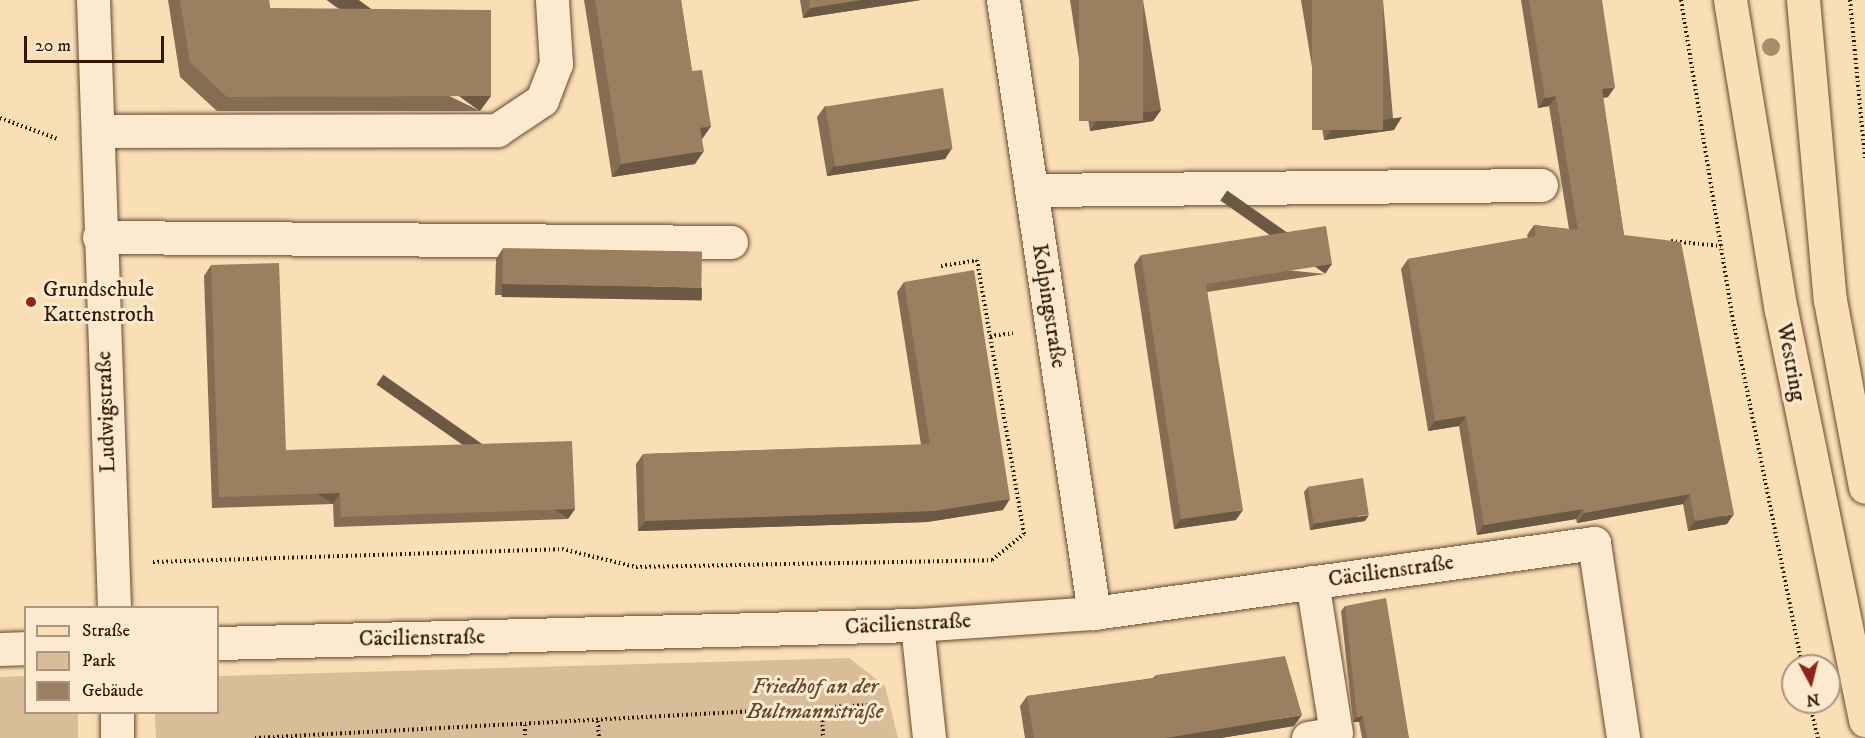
<!DOCTYPE html>
<html>
<head>
<meta charset="utf-8">
<style>
  body { margin:0 }
  #map { position:relative; width:1865px; height:738px; overflow:hidden; background:#fadfb6; font-family:"IM FELL DW Pica",serif }
  div>[style] { position:absolute }
  [style*='--x'] { left:calc(var(--x)*1px); top:calc(var(--y)*1px); width:calc(var(--w)*1px); rotate:calc(var(--a)*1deg) }
  .green>* { inset:0; background:#d8bd98 }
  .path>* { height:4px; margin-top:-2px; transform-origin:0; background:repeating-linear-gradient(90deg,#341604 0 1.5px,transparent 0 4.5px) }
  .roads { filter:drop-shadow(0 0 2px #664830) drop-shadow(0 0 2px #664830) }
  .minor>* { height:33px; margin:-16.5px; padding:0 16.5px; transform-origin:16.5px; border-radius:16.5px; background:#fcead0 }
  .major>* { height:33px; margin:-16.5px; padding:0 16.5px; transform-origin:16.5px; border-radius:16.5px; background:#fadfb6 }
  .trees>* { width:18px; height:18px; margin:-9px; border-radius:50%; background:#a88c6c }
  .wall>* { inset:0; background:#856d53 }
  .shaded-wall>* { inset:0; background:#6c5944; transform-origin:0 0 }
  .building>* { inset:0; background:#9b7f61; transform-origin:0 0 }
  .dots>* { width:16px; height:16px; translate:-50% -50%; box-sizing:border-box; border:3px solid #fcead0; border-radius:50% }
  span { translate:-50% -50%; white-space:nowrap; text-align:center; line-height:1.15; -webkit-text-stroke:6px #fcead0; paint-order:stroke }
  .poi-label { font-size:22px; color:#341604 }
  .left { translate:0 -50%; text-align:left }
  .street-label { font-size:22px; color:#341604 }
  .park-label { font-size:22px; color:#654830; font-style:italic }
  .legend { position:absolute; left:24px; top:606px; width:195px; height:108px; box-sizing:border-box; background:#fcead0; border:2px solid #ac957e; margin:0; padding:8px 10px; list-style:none; font-size:18px; color:#341604 }
  .legend li { display:flex; align-items:center; gap:12px; height:30px }
  .legend b { width:30px; border:2px solid #ac957e }
  .north { position:absolute; left:1781px; top:654px; width:60px; height:60px; box-sizing:border-box; background:#fcead0; border:2px solid #ac957e; border-radius:50%; rotate:173deg; font-size:16px; font-weight:700; line-height:24px; text-align:center; color:#341604 }
  .north::after { content:''; display:block; margin:auto; width:21px; height:27px; background:#8f2418; clip-path:polygon(50% 0,100% 100%,50% 72%,0 100%) }
  .scale { position:absolute; left:24px; top:36px; width:140px; height:27px; box-sizing:border-box; border:3px solid #341604; border-top:0; padding-left:8px; font-size:18px; line-height:21px; white-space:nowrap; color:#341604; -webkit-text-stroke:4px #fcead0; paint-order:stroke }
</style>
</head>
<body>
<div id="map">
  <div class="green">
    <i style="clip-path:polygon(849px 658px,885px 686px,898px 738px,156px 738px,155px 713px,218px 712px,218px 676px)"></i>
    <i style="clip-path:polygon(25px 676px,26px 712px,78px 713px,78px 738px,0 738px,0 677px)"></i>
  </div>
  <div class="path">
    <i style="--x:1681;--y:0;--w:324;--a:80.8"></i>
    <i style="--x:1733;--y:320;--w:353;--a:78.7"></i>
    <i style="--x:1850;--y:0;--w:160;--a:84.6"></i>
    <i style="--x:0;--y:118;--w:62;--a:19.9"></i>
    <i style="--x:1671;--y:241;--w:50;--a:5.7"></i>
    <i style="--x:941;--y:266;--w:36;--a:-9"></i>
    <i style="--x:977;--y:260;--w:77;--a:80.3"></i>
    <i style="--x:153;--y:562;--w:409;--a:-1.8"></i>
    <i style="--x:562;--y:549;--w:76;--a:13.7"></i>
    <i style="--x:636;--y:567;--w:356;--a:-1.1"></i>
    <i style="--x:992;--y:560;--w:41;--a:-39.1"></i>
    <i style="--x:1024;--y:534;--w:201;--a:-99.7"></i>
    <i style="--x:990;--y:336;--w:23;--a:-7"></i>
    <i style="--x:1809;--y:702;--w:37;--a:76"></i>
    <i style="--x:822;--y:707;--w:31;--a:88"></i>
    <i style="--x:598;--y:721;--w:17;--a:87"></i>
    <i style="--x:525;--y:725;--w:13;--a:90"></i>
    <i style="--x:255;--y:738;--w:614;--a:-3.08"></i>
  </div>
  <div class="roads">
    <div class="minor">
      <i style="--x:93;--y:0;--w:608;--a:88.02"></i>
      <i style="--x:1003;--y:0;--w:620;--a:81.56"></i>
      <i style="--x:98;--y:131;--w:399;--a:-0.1"></i>
      <i style="--x:497;--y:130;--w:54;--a:-33.7"></i>
      <i style="--x:542;--y:100;--w:39;--a:-69"></i>
      <i style="--x:556;--y:64;--w:64;--a:-93.6"></i>
      <i style="--x:1031;--y:190;--w:510;--a:-0.56"></i>
      <i style="--x:99;--y:237;--w:632;--a:0.45"></i>
      <i style="--x:917;--y:625;--w:114;--a:83.9"></i>
      <i style="--x:218;--y:643;--w:699;--a:-1.48"></i>
      <i style="--x:917;--y:625;--w:177;--a:-3.9"></i>
      <i style="--x:1094;--y:613;--w:505;--a:-7.97"></i>
      <i style="--x:1594;--y:543;--w:197;--a:81.5"></i>
      <i style="--x:0;--y:649;--w:26;--a:-2"></i>
      <i style="--x:117;--y:712;--w:26;--a:90"></i>
      <i style="--x:1308;--y:738;--w:28;--a:-10"></i>
      <i style="--x:1336;--y:733;--w:153;--a:-99"></i>
    </div>
    <div class="major">
      <i style="--x:1730;--y:0;--w:314;--a:80.7"></i>
      <i style="--x:1781;--y:310;--w:419;--a:78.4"></i>
      <i style="--x:1803;--y:0;--w:301;--a:84.9"></i>
      <i style="--x:1830;--y:300;--w:190;--a:79.4"></i>
    </div>
  </div>
  <div class="trees">
    <i style="left:1771px;top:47px"></i>
  </div>
  <div class="wall">
    <i style="clip-path:polygon(168px 0,269px 0,270px 8px,480px 111px,217px 111px,180px 77px)"></i>
    <i style="clip-path:polygon(584px 0,681px 0,692px 71px,711px 126px,702px 139px,695px 164px,612px 177px)"></i>
    <i style="clip-path:polygon(800px 0,921px 0,803px 18px)"></i>
    <i style="clip-path:polygon(1070px 0,1143px 0,1161px 110px,1153px 121px,1090px 131px)"></i>
    <i style="clip-path:polygon(1301px 0,1383px 0,1394px 130px,1324px 140px)"></i>
    <i style="clip-path:polygon(1521px 0,1602px 0,1608px 97px,1603px 98px,1624px 235px,1727px 524px,1688px 531px,1683px 504px,1577px 523px,1576px 519px,1477px 535px,1459px 426px,1428px 431px,1401px 269px,1408px 259px,1528px 238px,1527px 235px,1534px 225px,1569px 229px,1549px 106px,1538px 108px)"></i>
    <i style="clip-path:polygon(825px 106px,952px 148px,945px 159px,827px 176px,817px 117px)"></i>
    <i style="clip-path:polygon(503px 248px,694px 297px,495px 295px,496px 259px)"></i>
    <i style="clip-path:polygon(1141px 255px,1325px 274px,1207px 292px,1236px 520px,1174px 529px,1134px 265px)"></i>
    <i style="clip-path:polygon(211px 265px,286px 450px,575px 509px,568px 519px,334px 527px,333px 504px,212px 508px,204px 276px)"></i>
    <i style="clip-path:polygon(904px 282px,1003px 510px,927px 522px,638px 531px,636px 464px,643px 454px,921px 445px,897px 292px)"></i>
    <i style="clip-path:polygon(1308px 487px,1365px 521px,1310px 530px,1304px 492px)"></i>
    <i style="clip-path:polygon(1345px 606px,1409px 738px,1362px 738px,1359px 722px,1353px 722px,1341px 611px)"></i>
    <i style="clip-path:polygon(1156px 675px,1294px 726px,1221px 738px,1025px 738px,1020px 706px,1027px 696px,1153px 678px)"></i>
  </div>
  <div class="shaded-wall">
    <i style="clip-path:polygon(861px 0,921px 0,803px 18px,810px 8px)"></i>
    <i style="clip-path:polygon(1615px 87px,1608px 97px,1595px 99px,1602px 89px)"></i>
    <i style="left:491px;top:96px;width:19px;height:264px;rotate:126deg"></i>
    <i style="clip-path:polygon(1556px 96px,1549px 106px,1538px 108px,1545px 98px)"></i>
    <i style="clip-path:polygon(1161px 110px,1153px 121px,1090px 131px,1097px 120px)"></i>
    <i style="clip-path:polygon(1402px 117px,1394px 130px,1324px 140px,1333px 128px)"></i>
    <i style="clip-path:polygon(711px 126px,702px 139px,700px 128px)"></i>
    <i style="clip-path:polygon(952px 148px,945px 159px,827px 176px,834px 166px)"></i>
    <i style="clip-path:polygon(704px 151px,695px 164px,612px 177px,621px 164px)"></i>
    <i style="left:1332px;top:264px;width:12px;height:128px;rotate:125deg"></i>
    <i style="left:502px;top:284px;width:200px;height:13px;rotate:1deg"></i>
    <i style="clip-path:polygon(1466px 416px,1459px 426px,1428px 431px,1435px 421px)"></i>
    <i style="left:340px;top:493px;width:13px;height:121px;rotate:122deg"></i>
    <i style="clip-path:polygon(1690px 494px,1683px 504px,1577px 523px,1584px 513px)"></i>
    <i style="clip-path:polygon(1010px 499px,1003px 510px,927px 522px,638px 531px,645px 521px)"></i>
    <i style="left:575px;top:509px;width:12px;height:234px;rotate:125deg"></i>
    <i style="clip-path:polygon(1583px 509px,1576px 519px,1477px 535px,1484px 525px)"></i>
    <i style="clip-path:polygon(1243px 510px,1236px 520px,1174px 529px,1181px 519px)"></i>
    <i style="clip-path:polygon(1734px 514px,1727px 524px,1688px 531px,1695px 521px)"></i>
    <i style="clip-path:polygon(1369px 515px,1365px 521px,1310px 530px,1314px 524px)"></i>
    <i style="clip-path:polygon(1302px 715px,1294px 726px,1221px 738px,1166px 738px)"></i>
    <i style="clip-path:polygon(1363px 716px,1359px 722px,1353px 722px,1357px 717px)"></i>
  </div>
  <div class="building">
    <i style="clip-path:polygon(180px 0,269px 0,270px 8px,491px 10px,491px 96px,227px 97px,190px 62px)"></i>
    <i style="clip-path:polygon(595px 0,681px 0,692px 71px,702px 70px,711px 126px,700px 128px,704px 151px,621px 164px)"></i>
    <i style="clip-path:polygon(809px 0,861px 0,810px 8px)"></i>
    <i style="left:1079px;top:0;width:64px;height:121px"></i>
    <i style="left:1312px;top:0;width:71px;height:130px"></i>
    <i style="clip-path:polygon(1529px 0,1602px 0,1615px 87px,1602px 89px,1624px 235px,1681px 242px,1734px 514px,1695px 521px,1690px 494px,1584px 513px,1583px 509px,1484px 525px,1466px 416px,1435px 421px,1408px 259px,1536px 236px,1534px 225px,1578px 230px,1556px 96px,1545px 98px)"></i>
    <i style="left:943px;top:88px;width:61px;height:119px;rotate:81deg"></i>
    <i style="clip-path:polygon(1326px 226px,1332px 264px,1206px 284px,1243px 510px,1181px 519px,1141px 255px)"></i>
    <i style="left:503px;top:248px;width:199px;height:36px;rotate:1deg"></i>
    <i style="clip-path:polygon(279px 263px,286px 450px,572px 441px,575px 509px,341px 517px,340px 493px,219px 497px,211px 265px)"></i>
    <i style="clip-path:polygon(974px 270px,1010px 499px,934px 511px,645px 521px,643px 454px,930px 444px,904px 282px)"></i>
    <i style="left:1363px;top:478px;width:37px;height:56px;rotate:81deg"></i>
    <i style="clip-path:polygon(1386px 598px,1409px 738px,1367px 738px,1363px 716px,1357px 717px,1345px 606px)"></i>
    <i style="clip-path:polygon(1285px 656px,1302px 715px,1166px 738px,1034px 738px,1027px 696px,1157px 678px,1156px 675px)"></i>
  </div>
  <div class="dots">
    <i style="left:31px;top:302px;background:#8f2418"></i>
  </div>
  <div class="poi-label">
    <span class="left" style="left:43px;top:302px">Grundschule<br>Kattenstroth</span>
  </div>
  <div class="street-label">
    <span style="left:1049px;top:306px;rotate:81deg">Kolpingstraße</span>
    <span style="left:1791px;top:362px;rotate:79deg">Westring</span>
    <span style="left:106px;top:412px;rotate:-92deg">Ludwigstraße</span>
    <span style="left:1391px;top:571px;rotate:-8deg">Cäcilienstraße</span>
    <span style="left:908px;top:624px;rotate:-3deg">Cäcilienstraße</span>
    <span style="left:422px;top:638px;rotate:-1deg">Cäcilienstraße</span>
  </div>
  <div class="park-label">
    <span style="left:815px;top:699px">Friedhof an der<br>Bultmannstraße</span>
  </div>
  <ul class="legend">
  <li><b style="height:8px;background:#fadfb6"></b>Straße</li>
  <li><b style="height:16px;background:#d8bd98"></b>Park</li>
  <li><b style="height:16px;background:#9b7f61"></b>Gebäude</li>
  </ul>
  <div class="north">N</div>
  <div class="scale">20 m</div>
</div>
</body>
</html>
